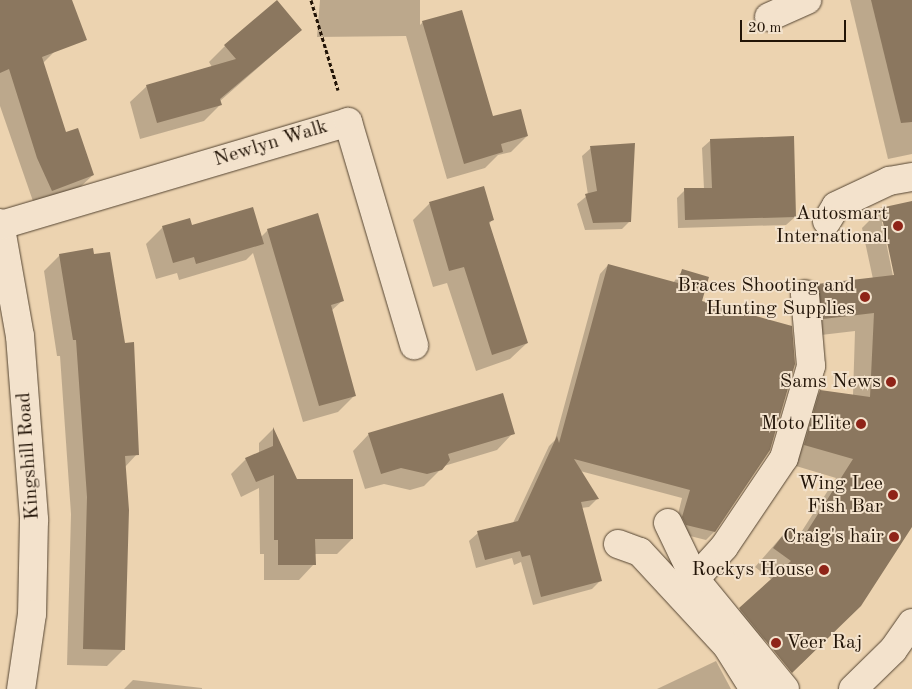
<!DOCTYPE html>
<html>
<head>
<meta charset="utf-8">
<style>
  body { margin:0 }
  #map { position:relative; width:912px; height:689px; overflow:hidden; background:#ecd3b0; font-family:"Old Standard TT",serif }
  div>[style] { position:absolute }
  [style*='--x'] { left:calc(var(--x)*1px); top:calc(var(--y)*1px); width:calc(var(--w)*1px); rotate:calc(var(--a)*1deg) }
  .shadow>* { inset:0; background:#0003 }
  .building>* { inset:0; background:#8b775f }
  .path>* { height:3px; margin-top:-1.5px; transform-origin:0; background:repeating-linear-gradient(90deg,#221407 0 4px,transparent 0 6.5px) }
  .roads { filter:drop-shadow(0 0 1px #544431) drop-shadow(0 0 1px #544431) }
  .minor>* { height:28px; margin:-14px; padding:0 14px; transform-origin:14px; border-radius:14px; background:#f3e2cc }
  .dots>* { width:14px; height:14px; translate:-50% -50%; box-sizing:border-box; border:2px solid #f3e2cc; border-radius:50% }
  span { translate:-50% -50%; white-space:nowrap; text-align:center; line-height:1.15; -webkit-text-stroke:4px #f3e2cc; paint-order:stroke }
  .street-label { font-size:20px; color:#221407 }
  .poi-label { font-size:20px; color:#221407 }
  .right { translate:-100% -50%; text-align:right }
  .left { translate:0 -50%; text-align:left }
  .scale { position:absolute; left:740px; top:20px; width:106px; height:22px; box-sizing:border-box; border:2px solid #221407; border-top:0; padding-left:6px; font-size:15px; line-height:18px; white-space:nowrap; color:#221407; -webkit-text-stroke:4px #f3e2cc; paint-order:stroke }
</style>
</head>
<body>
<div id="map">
  <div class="shadow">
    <i style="clip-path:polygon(0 0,36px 0,55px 51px,43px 63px,66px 134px,93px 175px,76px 191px,35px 207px,0 106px)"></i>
    <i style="clip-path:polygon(320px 0,420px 0,420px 25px,423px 22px,492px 118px,527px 136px,511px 152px,498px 155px,485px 168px,447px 179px,406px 36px,317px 37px)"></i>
    <i style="clip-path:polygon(850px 0,912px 0,912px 154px,888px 159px)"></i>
    <i style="clip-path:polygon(301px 30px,220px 101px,221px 104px,204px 121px,140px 139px,130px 102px,147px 86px,212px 67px,209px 62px,225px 46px)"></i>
    <i style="clip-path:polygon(711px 140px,795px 217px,786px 225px,678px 228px,677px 198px,685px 190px,704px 189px,702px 148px)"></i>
    <i style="clip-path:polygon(591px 148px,630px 221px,622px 229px,585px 230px,577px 204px,588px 195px,582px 156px)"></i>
    <i style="clip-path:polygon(483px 187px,492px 220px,489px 224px,527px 343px,510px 359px,476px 371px,447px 283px,433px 287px,413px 220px,429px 204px)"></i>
    <i style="clip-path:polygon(evenodd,912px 203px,912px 524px,860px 605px,801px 664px,731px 618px,772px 580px,755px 567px,790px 527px,800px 534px,836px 478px,786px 463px,802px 410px,821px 391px,853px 395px,855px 331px,804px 337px,799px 304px,818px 286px,873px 279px,862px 228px,881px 209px,912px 203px,882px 222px,885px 222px,897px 280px,894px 281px,882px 222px)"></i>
    <i style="clip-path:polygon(191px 226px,260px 238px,268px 230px,342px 301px,331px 311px,354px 396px,338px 412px,303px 422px,253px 253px,246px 260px,179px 280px,177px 273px,156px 279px,146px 244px,163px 227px)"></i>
    <i style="clip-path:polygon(60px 255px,137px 454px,125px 467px,123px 650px,107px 666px,67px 665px,71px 514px,60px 356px,57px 356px,44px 271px)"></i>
    <i style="clip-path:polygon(608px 265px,673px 283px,682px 271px,700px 302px,714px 532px,706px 540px,678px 533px,675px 526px,682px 498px,580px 471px,597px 499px,589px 507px,581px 508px,600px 581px,592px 589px,533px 605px,521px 562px,514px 565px,512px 558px,476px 568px,469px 541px,478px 533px,513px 523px,549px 446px,555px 440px,600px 274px)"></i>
    <i style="clip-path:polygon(273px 429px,296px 480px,352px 539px,337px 554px,314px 554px,314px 564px,299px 580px,264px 580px,264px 554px,260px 554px,259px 488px,241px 497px,231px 474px,246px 459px,259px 453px,259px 443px)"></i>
    <i style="clip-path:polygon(513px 433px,497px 450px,444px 466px,424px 486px,410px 490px,384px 484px,365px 489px,353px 451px,369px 434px)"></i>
    <i style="clip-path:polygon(716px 661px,731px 689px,657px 689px)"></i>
    <i style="clip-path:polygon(133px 680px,202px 688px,202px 689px,124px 689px)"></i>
  </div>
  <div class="building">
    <i style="clip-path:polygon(0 0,72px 0,87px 40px,42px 57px,66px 132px,78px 128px,94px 175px,52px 191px,37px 158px,9px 69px,0 73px)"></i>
    <i style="clip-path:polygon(277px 0,302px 30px,220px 99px,222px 105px,157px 123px,146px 85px,236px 59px,224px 45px)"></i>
    <i style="clip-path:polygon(871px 0,912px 0,912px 122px,901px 123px)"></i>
    <i style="clip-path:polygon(462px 10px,493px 116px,521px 109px,528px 136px,501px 144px,503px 152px,464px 164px,422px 21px)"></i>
    <i style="clip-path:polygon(794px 136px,796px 217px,685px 220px,684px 188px,712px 188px,710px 139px)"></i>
    <i style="clip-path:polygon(635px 143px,631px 222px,593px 223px,585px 194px,597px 191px,590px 146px)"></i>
    <i style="clip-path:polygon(484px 186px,494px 220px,489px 222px,528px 343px,492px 355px,464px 267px,449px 271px,429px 202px)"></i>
    <i style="clip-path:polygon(912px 201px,912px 527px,861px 606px,792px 673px,739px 608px,791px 561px,773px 548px,790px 526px,804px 536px,853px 459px,804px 445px,820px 390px,870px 397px,874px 313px,823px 319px,817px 284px,894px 275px,880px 208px)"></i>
    <i style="clip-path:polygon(253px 207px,264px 244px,196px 264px,194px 257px,173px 263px,162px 226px,190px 218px,192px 225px)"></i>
    <i style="clip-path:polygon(318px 213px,344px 301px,331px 305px,356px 396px,319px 406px,267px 229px)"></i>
    <i style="clip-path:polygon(93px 248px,94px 254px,110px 252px,125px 343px,134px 342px,139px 455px,125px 456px,129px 510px,125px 650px,83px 649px,87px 497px,76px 340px,73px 340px,59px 254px)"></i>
    <i style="clip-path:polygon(608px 264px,678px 283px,682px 269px,709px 277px,702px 301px,792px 326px,795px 364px,770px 450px,715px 532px,686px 525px,682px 517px,690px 490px,574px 459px,599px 499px,581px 502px,602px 581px,541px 597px,530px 555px,522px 557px,520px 551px,485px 560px,477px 531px,518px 521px,557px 436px,559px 443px)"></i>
    <i style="clip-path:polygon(503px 393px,515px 434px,448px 454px,450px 460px,442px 470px,427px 474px,401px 468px,381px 474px,368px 433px)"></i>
    <i style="clip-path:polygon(273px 427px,297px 479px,353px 479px,353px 539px,315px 539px,316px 565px,278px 565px,278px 540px,274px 540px,274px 475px,256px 482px,245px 458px,273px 446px)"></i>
  </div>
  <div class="path">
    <i style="--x:311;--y:0;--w:94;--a:73.3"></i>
  </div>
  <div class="roads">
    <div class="minor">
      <i style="--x:769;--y:17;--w:42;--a:-24.1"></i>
      <i style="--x:827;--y:221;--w:17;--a:-59"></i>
      <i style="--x:836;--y:206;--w:59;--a:-25.3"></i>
      <i style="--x:889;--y:181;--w:23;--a:-10"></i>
      <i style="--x:0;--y:223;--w:115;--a:80"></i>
      <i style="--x:20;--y:336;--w:185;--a:85.6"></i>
      <i style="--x:34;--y:520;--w:94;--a:91.2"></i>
      <i style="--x:32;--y:614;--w:76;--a:98.3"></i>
      <i style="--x:1;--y:225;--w:362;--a:-16.5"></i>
      <i style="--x:348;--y:122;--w:233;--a:73.5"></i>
      <i style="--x:668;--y:523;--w:62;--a:64.3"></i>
      <i style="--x:695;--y:579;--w:142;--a:50.7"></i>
      <i style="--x:618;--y:544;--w:23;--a:20"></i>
      <i style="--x:640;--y:552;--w:128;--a:47.2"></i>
      <i style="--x:727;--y:646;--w:51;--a:57.9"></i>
      <i style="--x:695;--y:579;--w:43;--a:-47.8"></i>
      <i style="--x:724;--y:547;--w:107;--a:-56"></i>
      <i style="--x:784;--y:458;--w:96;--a:-73.6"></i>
      <i style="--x:811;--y:366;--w:72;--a:-94.8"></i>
      <i style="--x:853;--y:689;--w:56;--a:-44.3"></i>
      <i style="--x:893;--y:650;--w:33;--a:-55"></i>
    </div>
  </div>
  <div class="dots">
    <i style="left:898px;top:226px;background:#8f2418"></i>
    <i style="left:865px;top:297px;background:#8f2418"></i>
    <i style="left:891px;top:382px;background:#8f2418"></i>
    <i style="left:861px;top:424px;background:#8f2418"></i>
    <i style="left:893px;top:495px;background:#8f2418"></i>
    <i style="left:894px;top:537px;background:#8f2418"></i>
    <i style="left:824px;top:570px;background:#8f2418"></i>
    <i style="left:776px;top:643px;background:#8f2418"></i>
  </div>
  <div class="street-label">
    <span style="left:271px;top:144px;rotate:-17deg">Newlyn Walk</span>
    <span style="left:29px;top:456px;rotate:-94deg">Kingshill Road</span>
  </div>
  <div class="poi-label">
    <span class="right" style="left:888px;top:226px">Autosmart<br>International</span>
    <span class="right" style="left:855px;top:298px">Braces Shooting and<br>Hunting Supplies</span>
    <span class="right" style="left:881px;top:382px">Sams News</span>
    <span class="right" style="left:851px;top:424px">Moto Elite</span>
    <span class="right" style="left:883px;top:496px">Wing Lee<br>Fish Bar</span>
    <span class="right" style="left:884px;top:537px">Craig's hair</span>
    <span class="right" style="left:814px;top:570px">Rockys House</span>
    <span class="left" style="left:786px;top:643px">Veer Raj</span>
  </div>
  <div class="scale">20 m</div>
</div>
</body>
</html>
